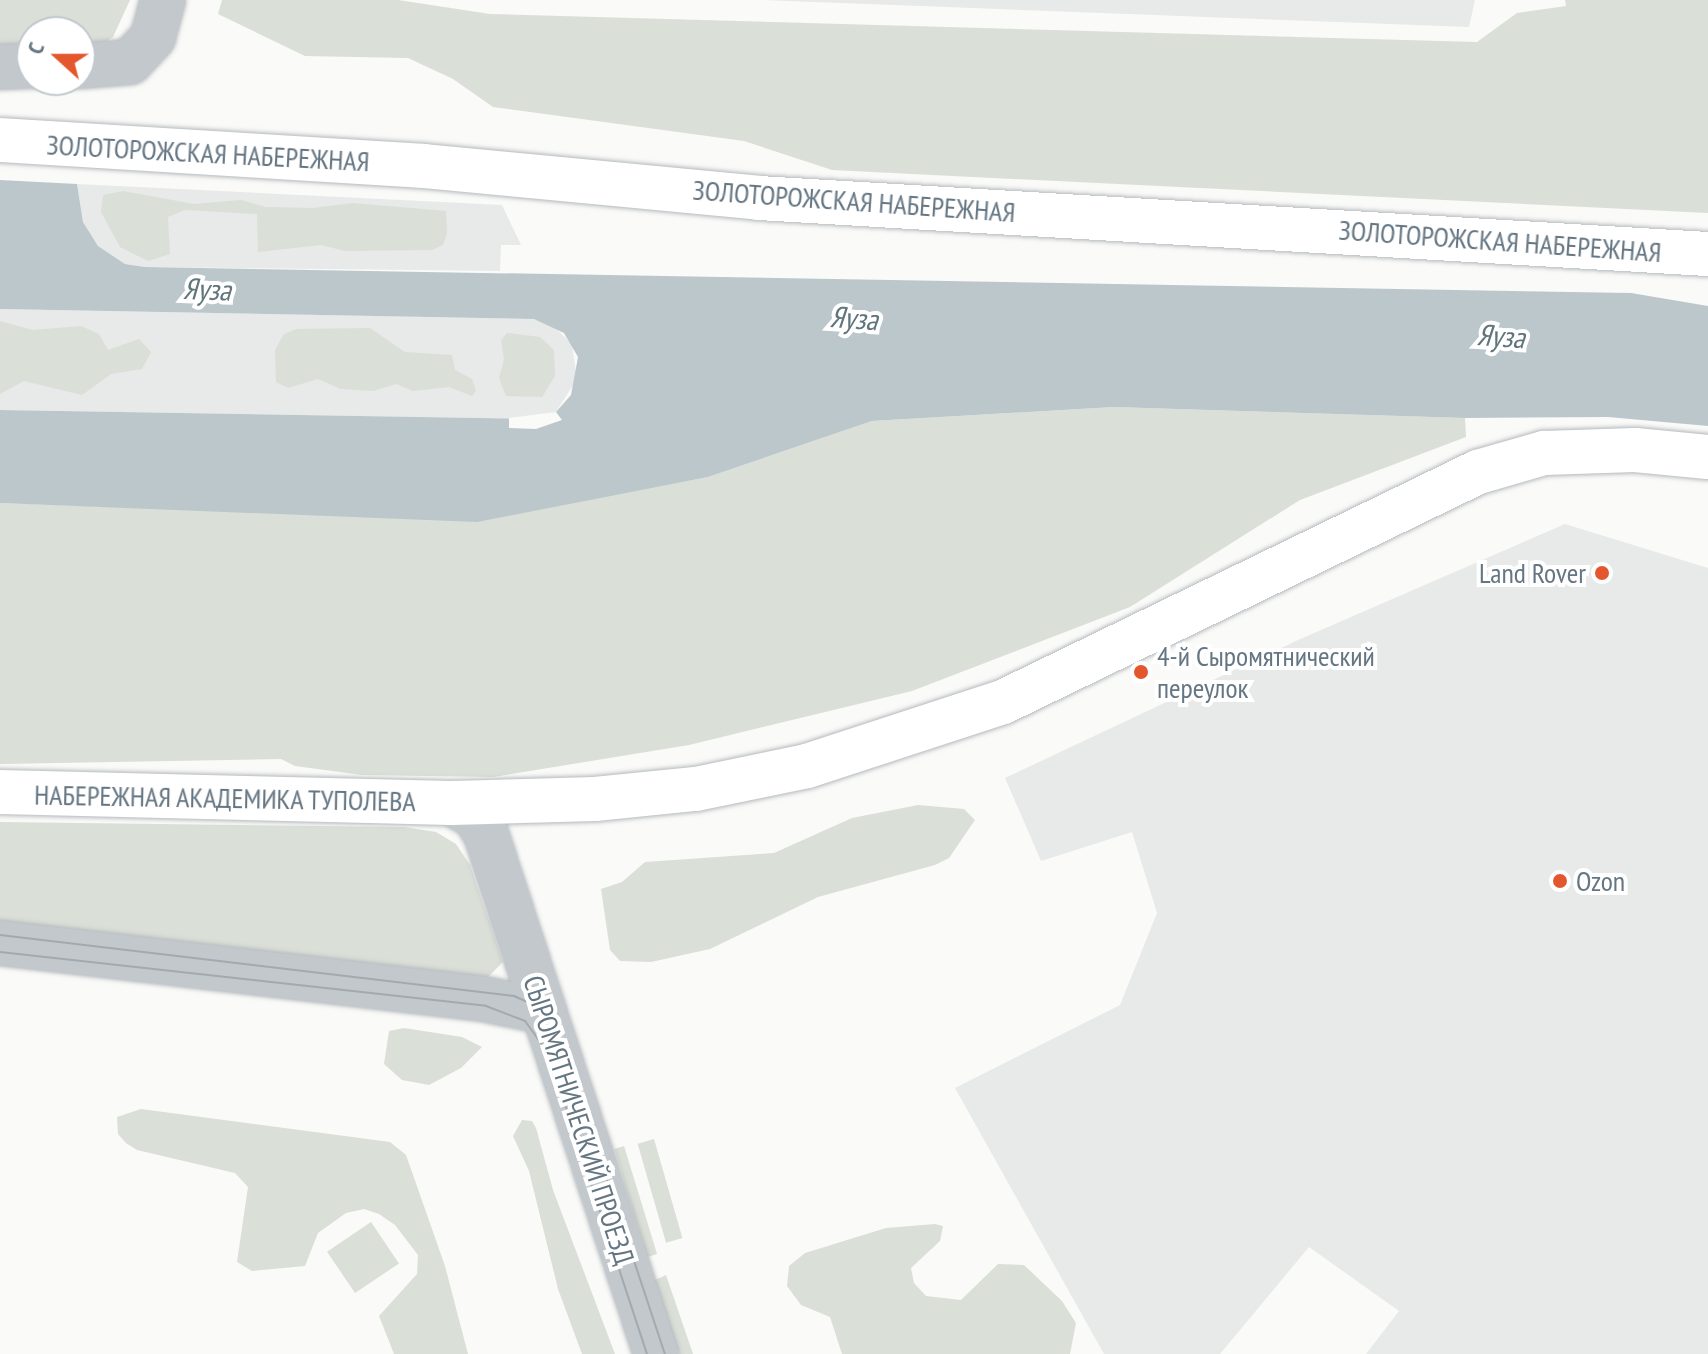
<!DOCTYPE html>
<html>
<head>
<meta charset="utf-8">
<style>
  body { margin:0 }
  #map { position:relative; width:1708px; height:1354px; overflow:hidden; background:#fafaf8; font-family:"PT Sans Narrow",sans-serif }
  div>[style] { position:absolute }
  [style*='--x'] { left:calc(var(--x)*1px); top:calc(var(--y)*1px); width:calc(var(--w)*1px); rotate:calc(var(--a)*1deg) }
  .built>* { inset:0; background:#e8e9e9 }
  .green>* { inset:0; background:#dadfd7; transform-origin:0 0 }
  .water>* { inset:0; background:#bbc7cb }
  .pier>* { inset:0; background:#fafaf8 }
  .roads { filter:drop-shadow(0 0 2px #b5babe) drop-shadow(0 0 2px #b5babe) }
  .minor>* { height:44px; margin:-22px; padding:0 22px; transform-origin:22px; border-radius:22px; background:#c3c8cc }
  .major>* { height:44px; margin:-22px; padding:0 22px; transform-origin:22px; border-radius:22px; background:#fff }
  .tram>* { height:2px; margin:-1px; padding:0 1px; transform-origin:1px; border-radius:1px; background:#a2aab0 }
  .dots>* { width:22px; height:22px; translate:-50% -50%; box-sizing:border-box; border:4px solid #fff; border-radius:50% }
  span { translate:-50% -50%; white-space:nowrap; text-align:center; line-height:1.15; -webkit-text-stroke:8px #fff; paint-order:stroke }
  .street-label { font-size:28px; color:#657683 }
  .poi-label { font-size:28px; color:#657683 }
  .right { translate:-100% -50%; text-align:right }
  .left { translate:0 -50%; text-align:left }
  .water-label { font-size:30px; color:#60757c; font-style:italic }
  .north { position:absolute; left:16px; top:16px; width:80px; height:80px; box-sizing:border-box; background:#fff; border:2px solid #c1c8cd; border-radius:50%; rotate:291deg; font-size:22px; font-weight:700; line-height:32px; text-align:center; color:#657683 }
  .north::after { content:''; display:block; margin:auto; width:28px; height:36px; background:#e4572e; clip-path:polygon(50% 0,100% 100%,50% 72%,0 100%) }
</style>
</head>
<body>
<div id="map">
  <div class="built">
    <i style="clip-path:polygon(763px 0,1475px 0,1469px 27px)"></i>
    <i style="clip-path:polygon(77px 184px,502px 205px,521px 245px,501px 245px,500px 271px,145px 267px,125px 264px,98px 246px,83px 222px)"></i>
    <i style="clip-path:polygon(0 309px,534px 319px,550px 323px,572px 344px,577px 379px,556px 412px,534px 419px,0 410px)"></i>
    <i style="clip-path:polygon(1565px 524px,1708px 568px,1708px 1354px,1366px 1354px,1399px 1311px,1309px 1247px,1220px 1354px,1104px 1354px,955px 1088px,1120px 1005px,1157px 913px,1132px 832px,1041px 861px,1005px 778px,1298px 640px)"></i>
  </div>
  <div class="green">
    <i style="clip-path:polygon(0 0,130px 0,113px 37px,95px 49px,80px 49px,80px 32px,32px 32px,32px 50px,0 50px)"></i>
    <i style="clip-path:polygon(222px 0,398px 0,490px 14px,1477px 42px,1517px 13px,1566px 6px,1565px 0,1708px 0,1708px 213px,832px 170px,744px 141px,493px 107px,453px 79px,408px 58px,305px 56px,218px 14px)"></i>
    <i style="clip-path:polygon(123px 191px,194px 204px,241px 200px,266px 207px,313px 208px,353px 203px,446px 211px,447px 233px,443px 245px,432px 250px,345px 251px,321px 245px,258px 252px,257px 214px,185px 210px,168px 217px,170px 254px,148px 261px,120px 247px,101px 212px,103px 195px)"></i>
    <i style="clip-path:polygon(0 321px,33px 330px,81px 326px,99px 334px,108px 350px,139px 339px,151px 352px,142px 369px,111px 374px,82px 395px,24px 381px,0 394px)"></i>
    <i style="clip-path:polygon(370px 328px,405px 352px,452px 355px,455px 370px,472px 379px,476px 391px,472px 396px,449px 387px,413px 391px,396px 384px,373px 391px,341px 389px,318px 379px,288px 388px,276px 382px,275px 350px,284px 334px,297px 329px)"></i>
    <i style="clip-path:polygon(507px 333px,540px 337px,554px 350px,555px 376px,542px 397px,506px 396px,499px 378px,504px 360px,501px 340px)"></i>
    <i style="clip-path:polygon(1114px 407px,1465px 418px,1466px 437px,1300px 500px,1130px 607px,912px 691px,689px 745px,493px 777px,362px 775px,295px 766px,281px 759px,0 764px,0 503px,204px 510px,569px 503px,708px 477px,872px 421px)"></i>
    <i style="clip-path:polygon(918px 805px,964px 809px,975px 820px,949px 858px,935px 865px,818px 897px,710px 949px,651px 962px,620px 961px,610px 950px,601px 889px,622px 882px,645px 862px,774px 853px,852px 818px)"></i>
    <i style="clip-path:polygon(0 822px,404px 827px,436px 832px,456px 844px,470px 865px,503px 962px,484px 981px,0 924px)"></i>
    <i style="clip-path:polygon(404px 1028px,462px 1037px,482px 1047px,461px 1068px,429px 1085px,402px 1080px,384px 1064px,389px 1031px)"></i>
    <i style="clip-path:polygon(141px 1109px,390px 1142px,406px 1155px,445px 1266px,468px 1354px,394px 1354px,379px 1316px,417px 1274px,418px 1255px,395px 1225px,379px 1214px,364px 1209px,346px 1213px,318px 1233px,305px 1266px,252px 1271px,237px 1262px,248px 1187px,235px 1173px,137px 1150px,126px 1143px,118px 1134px,117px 1117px)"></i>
    <i style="clip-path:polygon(522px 1120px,532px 1121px,536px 1128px,553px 1190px,615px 1354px,582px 1354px,558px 1289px,529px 1171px,513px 1136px)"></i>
    <i style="left:654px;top:1139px;width:103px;height:17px;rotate:74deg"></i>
    <i style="left:624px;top:1146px;width:113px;height:10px;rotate:73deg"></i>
    <i style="left:371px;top:1222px;width:50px;height:53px;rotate:56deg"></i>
    <i style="clip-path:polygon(935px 1224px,943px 1226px,940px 1241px,911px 1268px,914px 1283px,926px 1296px,961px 1300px,998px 1264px,1024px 1265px,1062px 1301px,1076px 1323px,1070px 1354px,842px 1354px,830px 1317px,801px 1305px,787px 1286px,789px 1266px,805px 1253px,886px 1228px)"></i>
    <i style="clip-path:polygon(666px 1275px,693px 1354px,679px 1354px,653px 1281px)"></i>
  </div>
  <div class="water">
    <i style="clip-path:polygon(0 180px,77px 184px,83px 222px,98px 246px,125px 264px,145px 267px,1631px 293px,1708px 306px,1708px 426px,1608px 417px,1465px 418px,1114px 407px,872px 421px,708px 477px,477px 522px,0 503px,0 410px,534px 419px,556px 412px,571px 395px,578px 357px,564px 333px,534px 319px,0 309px)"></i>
  </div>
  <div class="pier">
    <i style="clip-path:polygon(556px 412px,562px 420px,536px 429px,509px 428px,509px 418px)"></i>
  </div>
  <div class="roads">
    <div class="minor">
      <i style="--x:80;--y:66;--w:50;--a:-4.6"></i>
      <i style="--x:130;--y:62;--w:34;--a:-47"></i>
      <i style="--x:153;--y:37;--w:38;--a:-75"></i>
      <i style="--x:0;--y:67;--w:32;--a:-2"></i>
      <i style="--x:451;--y:803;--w:27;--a:28"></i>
      <i style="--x:475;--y:816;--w:21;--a:59"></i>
      <i style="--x:486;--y:834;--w:547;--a:71.9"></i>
      <i style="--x:0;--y:943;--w:487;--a:6.6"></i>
      <i style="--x:484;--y:999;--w:60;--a:11.5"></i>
    </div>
    <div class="major">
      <i style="--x:0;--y:140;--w:424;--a:3.5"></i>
      <i style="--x:423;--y:166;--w:338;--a:5.4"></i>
      <i style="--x:759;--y:198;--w:951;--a:3.38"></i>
      <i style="--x:0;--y:792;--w:451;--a:1.4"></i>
      <i style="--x:451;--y:803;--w:144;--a:-1.6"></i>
      <i style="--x:595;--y:799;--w:101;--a:-5.7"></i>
      <i style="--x:696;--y:789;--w:113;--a:-11.7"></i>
      <i style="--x:807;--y:766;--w:206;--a:-18.1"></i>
      <i style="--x:1003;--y:702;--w:528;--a:-25.84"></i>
      <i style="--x:1478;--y:472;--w:69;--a:-16.1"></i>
      <i style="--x:1544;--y:453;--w:91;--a:-1.9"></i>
      <i style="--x:1635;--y:450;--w:73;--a:5.5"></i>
    </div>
  </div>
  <div class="tram">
    <i style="--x:0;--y:935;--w:518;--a:6.77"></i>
    <i style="--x:514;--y:996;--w:32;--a:24"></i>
    <i style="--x:543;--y:1009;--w:36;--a:60"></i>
    <i style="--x:561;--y:1040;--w:331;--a:71.7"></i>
    <i style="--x:0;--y:952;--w:489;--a:6.3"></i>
    <i style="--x:486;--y:1006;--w:42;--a:21"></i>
    <i style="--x:525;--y:1021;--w:39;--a:54"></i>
    <i style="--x:548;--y:1053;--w:317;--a:71.8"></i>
  </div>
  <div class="dots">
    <i style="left:1602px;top:573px;background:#e4572e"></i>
    <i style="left:1141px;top:672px;background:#e4572e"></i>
    <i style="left:1560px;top:881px;background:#e4572e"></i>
  </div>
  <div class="street-label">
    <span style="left:208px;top:153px;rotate:3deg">ЗОЛОТОРОЖСКАЯ НАБЕРЕЖНАЯ</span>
    <span style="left:854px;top:201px;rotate:4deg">ЗОЛОТОРОЖСКАЯ НАБЕРЕЖНАЯ</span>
    <span style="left:1500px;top:241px;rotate:4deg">ЗОЛОТОРОЖСКАЯ НАБЕРЕЖНАЯ</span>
    <span style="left:225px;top:798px;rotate:1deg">НАБЕРЕЖНАЯ АКАДЕМИКА ТУПОЛЕВА</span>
    <span style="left:579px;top:1120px;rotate:72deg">СЫРОМЯТНИЧЕСКИЙ ПРОЕЗД</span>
  </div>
  <div class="poi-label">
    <span class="right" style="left:1586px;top:573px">Land Rover</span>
    <span class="left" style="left:1157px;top:672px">4-й Сыромятнический<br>переулок</span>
    <span class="left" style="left:1576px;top:881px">Ozon</span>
  </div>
  <div class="water-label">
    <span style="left:207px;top:289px;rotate:2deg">Яуза</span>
    <span style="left:854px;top:318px;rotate:4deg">Яуза</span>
    <span style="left:1501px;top:336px;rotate:4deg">Яуза</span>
  </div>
  <div class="north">С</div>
</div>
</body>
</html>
